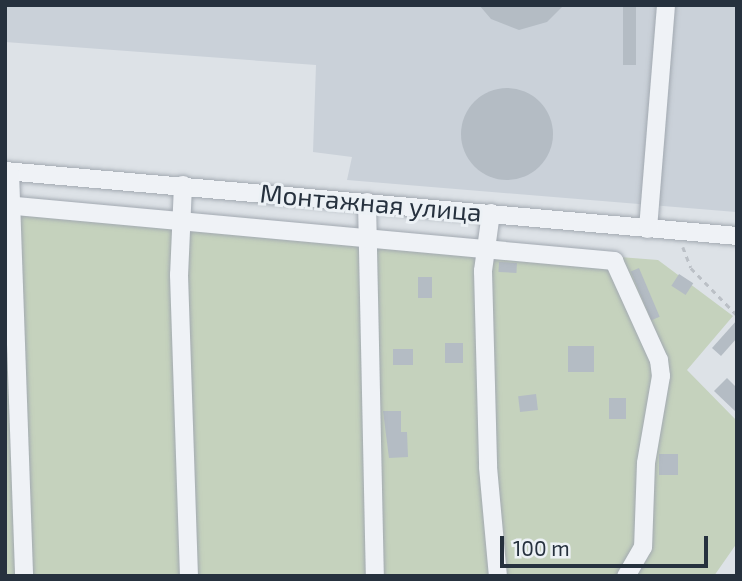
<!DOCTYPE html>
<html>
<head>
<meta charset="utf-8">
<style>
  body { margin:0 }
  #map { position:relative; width:742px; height:581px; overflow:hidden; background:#dde2e7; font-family:"Exo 2",sans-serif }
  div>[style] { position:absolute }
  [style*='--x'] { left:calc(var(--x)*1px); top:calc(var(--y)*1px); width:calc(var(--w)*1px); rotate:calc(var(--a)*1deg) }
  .built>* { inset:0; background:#cad1d9 }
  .green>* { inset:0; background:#c5d2bd }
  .building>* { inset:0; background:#b4bcc4; transform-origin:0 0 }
  .round { border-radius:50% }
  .path>* { height:2.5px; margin-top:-1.25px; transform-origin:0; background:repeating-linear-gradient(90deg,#bbc0c6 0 5px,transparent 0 10px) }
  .roads { filter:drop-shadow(0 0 2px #a2a9b1) drop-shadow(0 0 2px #a2a9b1) }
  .minor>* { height:18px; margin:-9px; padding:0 9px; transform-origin:9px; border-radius:9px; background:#eff2f6 }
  span { translate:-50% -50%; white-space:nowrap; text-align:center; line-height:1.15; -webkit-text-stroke:6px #ecf1f5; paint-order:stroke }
  .street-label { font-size:26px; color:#26313e }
  .frame { position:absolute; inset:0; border:7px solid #26313e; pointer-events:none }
  .scale { position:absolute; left:500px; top:536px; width:208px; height:32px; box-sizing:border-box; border:4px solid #26313e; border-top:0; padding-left:9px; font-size:21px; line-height:24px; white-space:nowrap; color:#26313e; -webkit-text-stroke:5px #ecf1f5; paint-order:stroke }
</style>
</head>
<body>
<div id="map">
  <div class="built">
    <i style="clip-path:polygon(5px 5px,737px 5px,736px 212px,347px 180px,352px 157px,313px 152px,316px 65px,5px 42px)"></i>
  </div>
  <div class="green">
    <i style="clip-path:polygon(5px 209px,658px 260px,733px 316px,687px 370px,737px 421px,737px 543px,714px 576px,5px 576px)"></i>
  </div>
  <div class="building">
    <i style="clip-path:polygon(479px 5px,564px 5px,547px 22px,519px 30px,491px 19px)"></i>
    <i style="left:623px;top:5px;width:13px;height:60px"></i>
    <i class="round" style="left:461px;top:88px;width:92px;height:92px"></i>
    <i style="left:499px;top:262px;width:18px;height:10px;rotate:3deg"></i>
    <i style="left:639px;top:268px;width:53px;height:9px;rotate:67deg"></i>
    <i style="left:679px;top:274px;width:17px;height:14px;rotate:33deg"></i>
    <i style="left:418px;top:277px;width:14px;height:21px"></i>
    <i style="clip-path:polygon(737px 320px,737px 338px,721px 356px,712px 348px)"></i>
    <i style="left:445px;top:343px;width:18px;height:20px"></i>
    <i style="left:568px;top:346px;width:26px;height:26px"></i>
    <i style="left:393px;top:349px;width:20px;height:16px"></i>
    <i style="clip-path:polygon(727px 378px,737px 388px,737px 413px,714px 391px)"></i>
    <i style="left:536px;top:394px;width:16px;height:18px;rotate:83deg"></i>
    <i style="left:609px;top:398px;width:17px;height:21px"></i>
    <i style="clip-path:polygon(383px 411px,401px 411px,401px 432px,407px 432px,408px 457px,389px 458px)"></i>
    <i style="left:659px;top:454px;width:19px;height:21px"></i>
  </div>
  <div class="path">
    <i style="--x:683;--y:247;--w:22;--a:69"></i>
    <i style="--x:691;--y:268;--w:66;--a:45.6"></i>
  </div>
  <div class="roads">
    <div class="minor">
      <i style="--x:5;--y:171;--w:735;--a:5.07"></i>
      <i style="--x:10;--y:172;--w:404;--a:88"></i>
      <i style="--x:183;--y:185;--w:90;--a:92.5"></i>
      <i style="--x:179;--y:275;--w:301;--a:88.1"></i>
      <i style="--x:367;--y:202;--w:374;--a:88.8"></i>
      <i style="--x:5;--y:205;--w:612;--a:5.25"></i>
      <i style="--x:614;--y:261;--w:109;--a:65.6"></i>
      <i style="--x:659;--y:360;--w:16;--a:83"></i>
      <i style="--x:661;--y:376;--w:88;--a:99.8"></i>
      <i style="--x:646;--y:463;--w:84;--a:92"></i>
      <i style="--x:643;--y:547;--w:34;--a:120"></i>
      <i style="--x:491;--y:213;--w:59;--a:97.9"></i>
      <i style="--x:483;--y:271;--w:196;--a:88.5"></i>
      <i style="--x:488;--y:467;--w:109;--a:84.8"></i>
      <i style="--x:648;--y:229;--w:225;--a:-85.4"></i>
    </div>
  </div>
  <div class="street-label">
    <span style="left:371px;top:202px;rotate:5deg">Монтажная улица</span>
  </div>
  <div class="frame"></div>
  <div class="scale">100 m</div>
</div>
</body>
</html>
